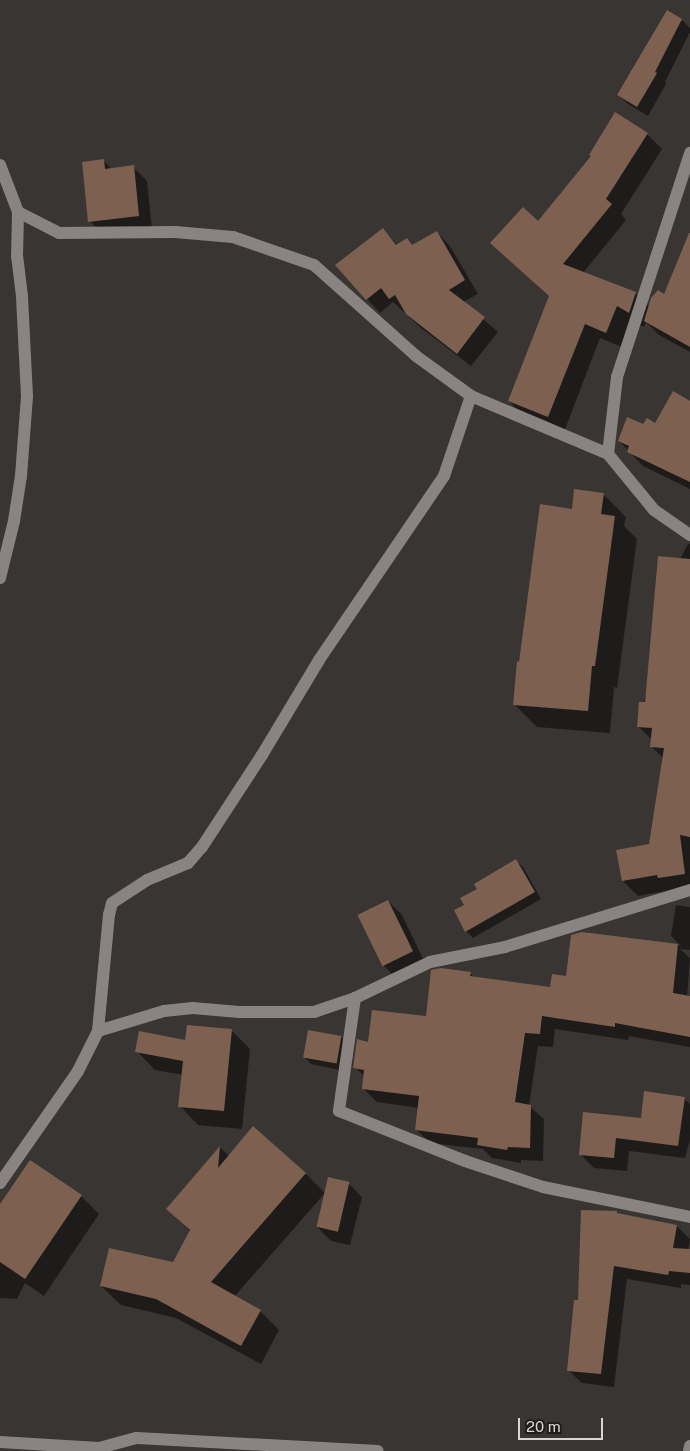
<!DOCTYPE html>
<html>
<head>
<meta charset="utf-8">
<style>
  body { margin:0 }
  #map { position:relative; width:690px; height:1451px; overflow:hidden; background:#393533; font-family:"Public Sans",sans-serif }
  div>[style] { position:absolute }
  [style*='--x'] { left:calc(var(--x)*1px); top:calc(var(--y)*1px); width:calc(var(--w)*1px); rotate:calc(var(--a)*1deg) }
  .shadow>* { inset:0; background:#0007 }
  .building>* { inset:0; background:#7d6050; transform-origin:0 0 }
  .minor>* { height:12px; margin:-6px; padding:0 6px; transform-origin:6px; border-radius:6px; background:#898482 }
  span { translate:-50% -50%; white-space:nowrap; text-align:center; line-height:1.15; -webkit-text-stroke:4.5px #1f1d1c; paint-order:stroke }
  .scale { position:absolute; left:518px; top:1418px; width:85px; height:22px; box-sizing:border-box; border:2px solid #d8d6d4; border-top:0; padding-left:6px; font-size:15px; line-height:18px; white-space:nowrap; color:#d8d6d4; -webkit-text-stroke:4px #1f1d1c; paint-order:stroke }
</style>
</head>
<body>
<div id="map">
  <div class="shadow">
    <i style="clip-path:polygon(682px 20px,690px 28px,690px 32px,665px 82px,666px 84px,648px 116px,628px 104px,618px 95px)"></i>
    <i style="clip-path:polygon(647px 134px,662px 149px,621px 214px,626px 220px,583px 273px,635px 293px,650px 307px,665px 295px,690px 234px,690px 352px,659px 335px,646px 322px,644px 327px,632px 321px,622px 347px,600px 338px,564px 432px,524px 416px,509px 401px,550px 297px,507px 258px,539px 223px)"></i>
    <i style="clip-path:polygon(103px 160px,112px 169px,133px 167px,147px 181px,152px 229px,103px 235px,90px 221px)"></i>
    <i style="clip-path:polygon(383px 229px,398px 246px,407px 239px,413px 246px,437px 232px,450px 246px,478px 294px,463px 302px,498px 332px,471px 366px,421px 328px,393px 302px,380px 313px,336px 265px)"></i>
    <i style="clip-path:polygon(690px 402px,690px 489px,643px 466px,619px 441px,644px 425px,656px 425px)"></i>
    <i style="clip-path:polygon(603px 494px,626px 517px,624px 526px,637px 539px,617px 688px,614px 687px,610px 733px,537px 727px,515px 705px,520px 663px)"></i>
    <i style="clip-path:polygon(688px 544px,690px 544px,690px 890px,671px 890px,638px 896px,623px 881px,650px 845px,664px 759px,651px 746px,652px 740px,638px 726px,680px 559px)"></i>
    <i style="clip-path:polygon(516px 861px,523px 867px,541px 899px,473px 938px,466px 931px,466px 906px,478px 890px)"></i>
    <i style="clip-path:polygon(388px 901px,402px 915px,426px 965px,397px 979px,383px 965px)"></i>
    <i style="clip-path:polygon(676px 905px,690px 907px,690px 950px,680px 949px,690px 958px,687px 997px,690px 998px,690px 1047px,629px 1036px,628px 1040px,555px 1029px,553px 1047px,538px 1046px,529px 1106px,544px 1119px,543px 1161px,521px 1160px,521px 1163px,492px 1158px,483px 1149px,430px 1143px,416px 1129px,419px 1108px,377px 1102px,363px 1088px,365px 1077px,355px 1067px,369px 1043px,427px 1018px,470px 973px,475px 978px,551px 988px,567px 977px,582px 933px,681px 946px,671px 936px)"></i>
    <i style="clip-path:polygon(232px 1031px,250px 1049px,242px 1129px,198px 1125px,180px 1106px,183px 1075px,155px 1070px,137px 1051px)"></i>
    <i style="clip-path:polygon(341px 1037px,348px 1044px,344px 1071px,311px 1064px,304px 1057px)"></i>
    <i style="clip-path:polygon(684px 1098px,690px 1104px,690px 1140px,685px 1158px,629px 1151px,627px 1171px,594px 1168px,580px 1154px)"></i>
    <i style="clip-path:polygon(220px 1147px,229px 1156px,306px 1174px,325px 1193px,234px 1297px,260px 1311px,279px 1330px,261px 1364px,176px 1318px,121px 1305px,101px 1286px,174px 1263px,191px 1232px,167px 1209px)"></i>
    <i style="clip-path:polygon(348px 1183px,362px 1197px,350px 1245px,331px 1241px,317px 1227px)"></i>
    <i style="clip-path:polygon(81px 1196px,99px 1214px,44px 1296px,25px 1283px,17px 1299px,0 1298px,0 1206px)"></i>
    <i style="clip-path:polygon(616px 1212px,619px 1215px,677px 1226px,690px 1239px,688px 1250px,690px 1250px,690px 1285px,681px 1284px,681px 1288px,627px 1279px,614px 1387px,582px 1383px,568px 1370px,579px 1301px)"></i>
  </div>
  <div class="building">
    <i style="clip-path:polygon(667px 10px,682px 19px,655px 72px,657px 73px,637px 107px,617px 95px)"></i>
    <i style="clip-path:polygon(615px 112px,648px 133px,606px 199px,612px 204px,563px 264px,636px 292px,629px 313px,617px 306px,606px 333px,585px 324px,548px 417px,508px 401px,549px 296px,490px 243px,523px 207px,538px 221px,591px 156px,589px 155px)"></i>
    <i style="clip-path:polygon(104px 159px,105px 169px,134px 165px,139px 216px,88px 222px,82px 162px)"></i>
    <i style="clip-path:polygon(383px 228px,396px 245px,407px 238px,412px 245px,437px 231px,465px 280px,449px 290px,485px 317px,457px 354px,406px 314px,395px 295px,389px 299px,381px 288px,366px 300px,335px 265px)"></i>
    <i style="clip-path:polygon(689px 233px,690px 233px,690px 347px,644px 321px,651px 298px,658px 290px,664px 294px)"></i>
    <i style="clip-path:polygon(673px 391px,690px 401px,690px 482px,627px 452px,629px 446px,618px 441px,627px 417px,643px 424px,647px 418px,655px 423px)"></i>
    <i style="clip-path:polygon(574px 489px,604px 493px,601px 514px,615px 516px,595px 666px,592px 666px,588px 711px,513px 705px,517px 661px,519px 662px,540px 504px,572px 509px)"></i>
    <i style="clip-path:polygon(658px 556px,690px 559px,690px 837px,680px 835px,685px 874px,658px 878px,657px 875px,622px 881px,616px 850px,649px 844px,664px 748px,650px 747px,652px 728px,637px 727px,639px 702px,645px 702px)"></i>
    <i style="clip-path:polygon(516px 859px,535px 892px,465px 932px,454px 910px,464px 905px,460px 898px,477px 889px,474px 884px)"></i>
    <i style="left:388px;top:900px;width:57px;height:34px;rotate:64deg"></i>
    <i style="clip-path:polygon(582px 932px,678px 944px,673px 993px,690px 996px,690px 1037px,615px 1023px,615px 1027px,542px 1016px,540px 1034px,525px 1033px,515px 1102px,531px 1105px,530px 1148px,508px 1147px,507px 1150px,477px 1145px,478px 1138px,415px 1130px,419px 1096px,362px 1089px,364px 1070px,353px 1068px,357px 1039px,368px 1042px,372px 1010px,426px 1016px,431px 970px,441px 968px,471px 972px,470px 976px,550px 987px,552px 974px,566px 976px,571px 935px)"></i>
    <i style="clip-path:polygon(187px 1025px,232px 1029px,224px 1111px,178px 1107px,183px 1061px,135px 1052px,139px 1031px,185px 1040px)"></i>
    <i style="left:308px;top:1030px;width:34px;height:28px;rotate:10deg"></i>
    <i style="clip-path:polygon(644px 1091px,685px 1097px,678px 1146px,616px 1138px,614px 1158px,579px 1155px,583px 1112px,641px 1118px)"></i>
    <i style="clip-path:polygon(253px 1126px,306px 1173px,211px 1282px,261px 1310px,241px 1346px,156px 1299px,100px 1286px,109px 1248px,173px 1262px,190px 1230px,166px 1209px,220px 1146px,218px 1168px)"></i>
    <i style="clip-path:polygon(30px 1160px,82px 1195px,25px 1279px,0 1262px,0 1204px)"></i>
    <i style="left:328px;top:1177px;width:22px;height:51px;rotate:13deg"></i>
    <i style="clip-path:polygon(581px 1210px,617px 1211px,617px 1213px,677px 1225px,673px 1248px,690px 1249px,690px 1273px,669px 1271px,668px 1275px,614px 1266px,601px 1374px,567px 1371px,574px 1300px,578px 1300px)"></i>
  </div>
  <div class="minor">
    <i style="--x:0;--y:165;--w:50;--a:69"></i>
    <i style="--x:18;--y:212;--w:46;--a:27.1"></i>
    <i style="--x:59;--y:233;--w:116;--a:-0.5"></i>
    <i style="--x:175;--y:232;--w:58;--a:4.9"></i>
    <i style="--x:233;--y:237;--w:86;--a:19.1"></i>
    <i style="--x:314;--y:265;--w:137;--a:41.7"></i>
    <i style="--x:416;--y:356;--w:68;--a:36"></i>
    <i style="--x:471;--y:396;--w:149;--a:22.9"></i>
    <i style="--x:608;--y:454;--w:72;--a:50.6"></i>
    <i style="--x:654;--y:510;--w:44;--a:34.8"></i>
    <i style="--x:608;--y:454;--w:78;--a:-83.3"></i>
    <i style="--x:617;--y:377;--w:236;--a:-71.9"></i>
    <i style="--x:0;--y:578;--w:59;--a:-76.2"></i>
    <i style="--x:14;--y:521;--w:46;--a:-81.2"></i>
    <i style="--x:21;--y:476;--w:80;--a:-85.7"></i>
    <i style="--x:27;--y:396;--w:100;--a:-92.9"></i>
    <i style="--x:22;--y:296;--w:39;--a:-97"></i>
    <i style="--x:17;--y:257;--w:45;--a:-88.7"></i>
    <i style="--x:355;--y:998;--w:114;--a:98.1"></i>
    <i style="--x:339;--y:1111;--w:136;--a:21.6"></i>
    <i style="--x:465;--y:1161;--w:82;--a:18.4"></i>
    <i style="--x:543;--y:1187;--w:150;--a:11.5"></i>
    <i style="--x:98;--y:1031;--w:117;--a:-84.6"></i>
    <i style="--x:109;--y:915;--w:12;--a:-76"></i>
    <i style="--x:112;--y:903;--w:42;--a:-33.3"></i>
    <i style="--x:147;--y:880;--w:44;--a:-22.5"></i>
    <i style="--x:188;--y:863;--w:21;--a:-49"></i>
    <i style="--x:202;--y:847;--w:110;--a:-56.9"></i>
    <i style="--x:262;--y:755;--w:111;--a:-59"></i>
    <i style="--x:319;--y:660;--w:222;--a:-55.8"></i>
    <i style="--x:444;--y:476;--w:84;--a:-71.4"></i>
    <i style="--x:0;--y:1183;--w:136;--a:-55.1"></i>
    <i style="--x:78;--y:1071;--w:45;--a:-63.4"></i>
    <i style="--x:98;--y:1031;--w:69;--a:-16.9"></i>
    <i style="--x:164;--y:1011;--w:29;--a:-6"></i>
    <i style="--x:193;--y:1008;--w:46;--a:5"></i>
    <i style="--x:239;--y:1012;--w:75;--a:0"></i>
    <i style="--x:314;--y:1012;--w:43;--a:-18.9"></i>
    <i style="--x:355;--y:998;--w:83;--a:-25.6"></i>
    <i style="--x:430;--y:962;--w:76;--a:-11.3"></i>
    <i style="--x:505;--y:947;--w:194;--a:-17.1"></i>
    <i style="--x:0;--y:1442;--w:99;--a:3.5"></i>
    <i style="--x:99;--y:1448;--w:39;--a:-15"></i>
    <i style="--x:137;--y:1438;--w:241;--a:3.1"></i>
    <i style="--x:689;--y:1451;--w:5;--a:-79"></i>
  </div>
  <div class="scale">20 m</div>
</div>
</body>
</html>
